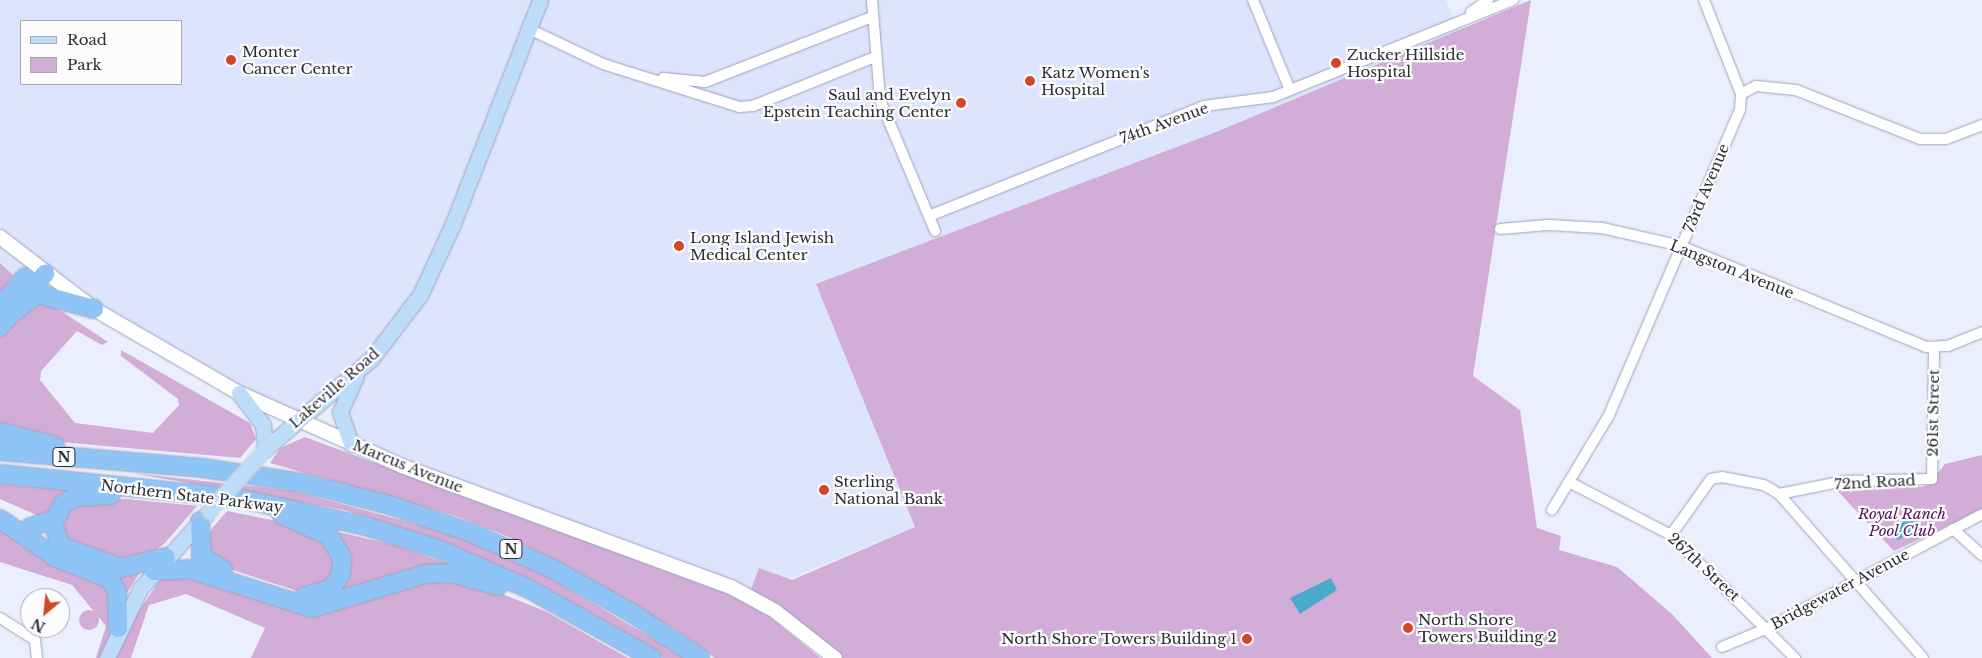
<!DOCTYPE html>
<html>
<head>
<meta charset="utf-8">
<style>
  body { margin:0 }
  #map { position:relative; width:1982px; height:658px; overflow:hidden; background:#eaeefd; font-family:"Libre Baskerville",serif }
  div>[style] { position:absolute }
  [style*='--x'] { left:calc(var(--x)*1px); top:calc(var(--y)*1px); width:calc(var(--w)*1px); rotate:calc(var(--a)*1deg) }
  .built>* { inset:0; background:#dde4fd }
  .green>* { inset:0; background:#d2add8 }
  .round { border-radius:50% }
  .water>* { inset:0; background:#4baacc; transform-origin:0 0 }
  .roads { filter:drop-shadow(0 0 1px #9da4bb) drop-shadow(0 0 1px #9da4bb) }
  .street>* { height:10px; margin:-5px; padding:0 5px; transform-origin:5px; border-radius:5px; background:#fff }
  .secondary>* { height:14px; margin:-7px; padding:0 7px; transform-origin:7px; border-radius:7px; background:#fff }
  .primary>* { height:15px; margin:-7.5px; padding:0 7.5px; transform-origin:7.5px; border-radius:7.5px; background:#bcdcfa }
  .highway>* { height:18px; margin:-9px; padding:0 9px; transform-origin:9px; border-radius:9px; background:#8fc4f7 }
  .bridges { filter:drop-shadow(0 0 1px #d1d1d3) drop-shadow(0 0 1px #d1d1d3) }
  .primary-bridge>* { height:15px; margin:-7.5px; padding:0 7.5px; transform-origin:7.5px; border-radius:7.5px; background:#bcdcfa }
  .dots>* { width:14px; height:14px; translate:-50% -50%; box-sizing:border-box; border:2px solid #fcfcfc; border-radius:50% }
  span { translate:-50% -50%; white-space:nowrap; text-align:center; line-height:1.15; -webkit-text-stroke:4.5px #fcfcfc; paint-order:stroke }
  .shield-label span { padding:1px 4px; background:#fcfcfc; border:1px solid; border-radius:4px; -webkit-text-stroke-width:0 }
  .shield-label { font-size:14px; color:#2c2e37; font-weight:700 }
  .poi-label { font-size:15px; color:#2c2e37 }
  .left { translate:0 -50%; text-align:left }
  .right { translate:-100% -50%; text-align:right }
  .street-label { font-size:15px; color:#2c2e37 }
  .park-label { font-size:15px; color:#52145d; font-style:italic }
  .legend { position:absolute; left:20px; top:20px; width:162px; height:65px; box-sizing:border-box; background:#fcfcfc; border:1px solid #a9aaad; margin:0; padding:6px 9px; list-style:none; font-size:15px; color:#2c2e37 }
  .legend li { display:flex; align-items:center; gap:10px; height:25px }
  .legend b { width:25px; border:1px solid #a9aaad }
  .north { position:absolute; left:20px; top:588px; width:50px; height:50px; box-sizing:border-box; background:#fcfcfc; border:1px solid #a9aaad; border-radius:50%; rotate:208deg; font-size:14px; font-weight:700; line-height:20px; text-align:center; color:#2c2e37 }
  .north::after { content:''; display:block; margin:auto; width:18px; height:22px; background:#d14729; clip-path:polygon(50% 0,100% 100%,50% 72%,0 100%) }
</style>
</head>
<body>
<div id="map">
  <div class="built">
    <i style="clip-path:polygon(evenodd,0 0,1446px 0,1458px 31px,1216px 132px,817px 284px,915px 527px,749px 595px,351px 444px,342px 424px,359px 370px,298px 420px,36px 266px,0 307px,0 0,21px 21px,181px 21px,181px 84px,21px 84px,21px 21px)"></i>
  </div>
  <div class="green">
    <i style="clip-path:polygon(1531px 0,1473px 376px,1520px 410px,1537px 528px,1561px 536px,1559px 550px,1617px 567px,1672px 614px,1712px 658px,835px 658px,749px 595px,759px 568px,792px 580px,915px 527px,816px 284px,1216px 132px)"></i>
    <i style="clip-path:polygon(0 263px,13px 275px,0 296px)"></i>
    <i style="clip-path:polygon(43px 299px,108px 342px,102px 345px,77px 331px,41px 371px,40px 380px,75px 423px,153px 433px,179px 405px,178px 399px,121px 356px,121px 350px,250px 423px,256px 439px,240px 458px,38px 440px,0 426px,0 337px,28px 303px)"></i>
    <i style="clip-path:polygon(305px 437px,731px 595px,769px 616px,820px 658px,715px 658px,673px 628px,511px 538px,459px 517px,270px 463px,280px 448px)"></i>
    <i style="clip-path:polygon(1982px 455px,1982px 510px,1894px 551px,1831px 484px,1843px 482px,1853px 489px,1887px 482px,1921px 487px,1928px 485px,1945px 464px)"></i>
    <i style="clip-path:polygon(131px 473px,294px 491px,456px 535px,534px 568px,685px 658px,663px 658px,539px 584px,445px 543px,344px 510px)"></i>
    <i style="clip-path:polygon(0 484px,74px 490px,48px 520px,0 499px)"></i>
    <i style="clip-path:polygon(126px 499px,197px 506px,164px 544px,137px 564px,64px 546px,60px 516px,78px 501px)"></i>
    <i style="clip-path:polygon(227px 511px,292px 524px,320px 537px,337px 554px,334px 581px,304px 593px,217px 565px,203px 539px)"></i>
    <i style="clip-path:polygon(0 527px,105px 582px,132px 621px,162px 577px,189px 575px,304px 613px,441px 579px,485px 587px,547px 612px,628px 658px,251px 658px,265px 628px,186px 594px,149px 605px,131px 658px,96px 658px,106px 626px,72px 585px,0 562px)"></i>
    <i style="clip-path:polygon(338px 532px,395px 545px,462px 569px,334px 592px)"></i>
    <i style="clip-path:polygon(115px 572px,140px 572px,122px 601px)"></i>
    <i class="round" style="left:79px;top:610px;width:20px;height:20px"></i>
  </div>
  <div class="water">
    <i style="left:1914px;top:516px;width:13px;height:26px;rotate:61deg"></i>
    <i style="clip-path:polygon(1331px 578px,1337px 590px,1300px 614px,1290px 598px)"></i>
  </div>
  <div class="roads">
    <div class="street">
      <i style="--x:872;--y:0;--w:100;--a:85.4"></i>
      <i style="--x:880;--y:100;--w:142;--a:67.2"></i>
      <i style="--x:1253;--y:0;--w:97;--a:67.7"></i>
      <i style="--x:1471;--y:12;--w:21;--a:-35"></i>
      <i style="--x:529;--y:29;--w:82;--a:25.3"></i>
      <i style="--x:603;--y:64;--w:143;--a:17.5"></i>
      <i style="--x:739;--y:107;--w:14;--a:-4"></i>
      <i style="--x:753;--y:106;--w:131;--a:-21.9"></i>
      <i style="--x:663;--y:78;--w:42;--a:5.4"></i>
      <i style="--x:705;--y:82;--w:179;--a:-21.3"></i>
      <i style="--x:1741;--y:94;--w:17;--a:-28"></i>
      <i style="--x:1756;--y:86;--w:40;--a:5.7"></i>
      <i style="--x:1796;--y:90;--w:133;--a:21.6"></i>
      <i style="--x:1920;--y:139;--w:26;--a:0"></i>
      <i style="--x:1946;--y:139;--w:39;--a:-21"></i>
      <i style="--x:929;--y:216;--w:296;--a:-21.8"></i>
      <i style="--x:1204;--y:106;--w:70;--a:-7.4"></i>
      <i style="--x:1273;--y:97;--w:259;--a:-22"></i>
      <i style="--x:1500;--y:229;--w:48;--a:-4.8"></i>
      <i style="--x:1548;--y:225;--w:54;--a:3.2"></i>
      <i style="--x:1602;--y:228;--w:81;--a:12.8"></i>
      <i style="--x:1681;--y:246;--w:265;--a:22.4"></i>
      <i style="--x:1926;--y:347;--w:22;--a:-3"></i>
      <i style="--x:1948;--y:346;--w:37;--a:-22"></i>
      <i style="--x:1571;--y:483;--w:113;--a:27.5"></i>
      <i style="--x:1671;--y:535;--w:175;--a:44.8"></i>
      <i style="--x:1779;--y:494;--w:66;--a:-11.3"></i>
      <i style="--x:1844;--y:481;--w:88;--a:-1.3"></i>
      <i style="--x:1932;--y:479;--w:132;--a:-89.1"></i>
      <i style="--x:1552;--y:510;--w:111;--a:-59"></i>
      <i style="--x:1609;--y:415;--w:333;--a:-66.8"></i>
      <i style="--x:1740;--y:109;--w:15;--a:-86"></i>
      <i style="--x:1741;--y:94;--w:101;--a:-111.5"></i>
      <i style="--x:1953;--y:529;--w:39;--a:42"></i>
      <i style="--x:1671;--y:535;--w:69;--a:-54.5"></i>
      <i style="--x:1711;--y:479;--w:11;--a:-10"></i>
      <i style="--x:1722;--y:477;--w:43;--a:10.8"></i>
      <i style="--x:1764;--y:485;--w:17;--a:31"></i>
      <i style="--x:1779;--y:494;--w:218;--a:48.7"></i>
      <i style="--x:0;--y:618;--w:41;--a:32.2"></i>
      <i style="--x:35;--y:640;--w:18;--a:84"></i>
      <i style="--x:1722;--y:647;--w:50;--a:-22.4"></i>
      <i style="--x:1768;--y:628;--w:242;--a:-28"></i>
    </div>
    <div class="secondary">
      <i style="--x:0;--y:237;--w:118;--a:37.5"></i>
      <i style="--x:94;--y:309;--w:168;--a:30.1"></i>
      <i style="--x:239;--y:393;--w:179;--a:24.1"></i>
      <i style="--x:402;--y:466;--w:351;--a:20.2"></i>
      <i style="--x:731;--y:587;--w:50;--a:28.6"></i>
      <i style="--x:775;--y:611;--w:76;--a:38.1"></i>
    </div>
    <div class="primary">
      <i style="--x:239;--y:393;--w:40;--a:53"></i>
      <i style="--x:263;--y:425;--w:24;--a:85"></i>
      <i style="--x:351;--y:444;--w:34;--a:-109"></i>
      <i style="--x:340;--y:412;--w:39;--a:-66"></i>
      <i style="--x:265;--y:449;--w:139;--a:-40.3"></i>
      <i style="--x:371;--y:359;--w:81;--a:-52.6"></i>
      <i style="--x:420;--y:295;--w:76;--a:-65.1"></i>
      <i style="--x:452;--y:226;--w:243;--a:-68.7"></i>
      <i style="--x:107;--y:658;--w:76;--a:-64.4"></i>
      <i style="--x:140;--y:589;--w:98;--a:-48.3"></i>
    </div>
    <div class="highway">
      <i style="--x:0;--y:307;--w:39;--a:-50"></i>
      <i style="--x:11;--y:314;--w:34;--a:-37"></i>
      <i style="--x:38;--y:294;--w:58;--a:15"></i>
      <i style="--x:0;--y:327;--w:70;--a:-49.7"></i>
      <i style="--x:0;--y:432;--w:57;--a:14.3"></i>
      <i style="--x:0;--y:451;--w:204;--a:4.8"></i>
      <i style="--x:203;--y:468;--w:101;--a:8.5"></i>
      <i style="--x:303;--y:483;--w:89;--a:14.3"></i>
      <i style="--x:389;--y:505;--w:88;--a:18.6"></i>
      <i style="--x:472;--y:533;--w:89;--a:24"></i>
      <i style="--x:553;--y:569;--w:88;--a:29.2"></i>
      <i style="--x:630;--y:612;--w:84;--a:33.3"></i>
      <i style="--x:0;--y:474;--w:239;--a:5.8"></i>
      <i style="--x:238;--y:498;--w:130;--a:12.4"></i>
      <i style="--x:365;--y:526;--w:77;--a:17.5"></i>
      <i style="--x:438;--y:549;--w:97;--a:23.7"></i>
      <i style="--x:527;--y:588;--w:143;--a:29.2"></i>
      <i style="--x:111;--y:495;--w:36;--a:177"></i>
      <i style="--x:75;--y:497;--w:14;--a:150"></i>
      <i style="--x:63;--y:504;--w:22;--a:117"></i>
      <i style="--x:53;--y:524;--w:23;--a:70"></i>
      <i style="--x:61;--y:546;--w:64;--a:20.1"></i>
      <i style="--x:121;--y:568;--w:46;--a:-13.7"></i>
      <i style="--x:281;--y:514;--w:53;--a:24.6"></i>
      <i style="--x:329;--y:536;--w:26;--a:59"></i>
      <i style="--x:342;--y:558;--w:16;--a:94"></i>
      <i style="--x:341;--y:574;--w:18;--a:124"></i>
      <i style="--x:331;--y:589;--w:29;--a:164"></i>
      <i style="--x:0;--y:519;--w:69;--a:34.4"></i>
      <i style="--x:57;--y:558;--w:57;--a:21.6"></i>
      <i style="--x:110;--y:579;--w:16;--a:63"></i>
      <i style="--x:117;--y:593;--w:35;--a:88"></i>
      <i style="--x:200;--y:521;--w:35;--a:88"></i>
      <i style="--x:201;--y:556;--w:26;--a:32"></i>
      <i style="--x:30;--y:527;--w:25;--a:-18"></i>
      <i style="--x:154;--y:571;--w:35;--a:-3"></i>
      <i style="--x:189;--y:569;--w:130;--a:17.5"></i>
      <i style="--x:313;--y:608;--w:117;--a:-16.9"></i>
      <i style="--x:425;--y:574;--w:27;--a:-2"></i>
      <i style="--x:452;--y:573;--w:48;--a:15.8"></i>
    </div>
  </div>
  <div class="bridges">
    <div class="primary-bridge">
      <i style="--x:209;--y:511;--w:84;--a:-47.9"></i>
    </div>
  </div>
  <div class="dots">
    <i style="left:231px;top:60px;background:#d14729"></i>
    <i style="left:1336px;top:63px;background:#d14729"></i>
    <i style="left:1030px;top:81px;background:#d14729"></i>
    <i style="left:961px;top:103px;background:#d14729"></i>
    <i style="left:679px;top:246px;background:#d14729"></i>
    <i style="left:824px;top:490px;background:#d14729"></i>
    <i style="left:1408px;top:628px;background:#d14729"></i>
    <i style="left:1247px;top:639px;background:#d14729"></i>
  </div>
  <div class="shield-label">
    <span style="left:64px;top:457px">N</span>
    <span style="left:511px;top:549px">N</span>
  </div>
  <div class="poi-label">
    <span class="left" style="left:242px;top:60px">Monter<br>Cancer Center</span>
    <span class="left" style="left:1347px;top:63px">Zucker Hillside<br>Hospital</span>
    <span class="left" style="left:1041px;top:81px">Katz Women's<br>Hospital</span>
    <span class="right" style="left:951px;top:103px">Saul and Evelyn<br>Epstein Teaching Center</span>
    <span class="left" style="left:690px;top:246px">Long Island Jewish<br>Medical Center</span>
    <span class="left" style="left:834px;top:490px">Sterling<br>National Bank</span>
    <span class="left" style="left:1418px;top:628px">North Shore<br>Towers Building 2</span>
    <span class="right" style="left:1237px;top:639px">North Shore Towers Building 1</span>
  </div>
  <div class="street-label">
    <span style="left:1164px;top:123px;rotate:-20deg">74th Avenue</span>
    <span style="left:1706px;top:188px;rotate:-67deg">73rd Avenue</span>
    <span style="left:1732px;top:269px;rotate:22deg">Langston Avenue</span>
    <span style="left:334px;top:388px;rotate:-41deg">Lakeville Road</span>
    <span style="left:1933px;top:413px;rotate:-89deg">261st Street</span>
    <span style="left:408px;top:466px;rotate:22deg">Marcus Avenue</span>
    <span style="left:1875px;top:482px;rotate:-3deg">72nd Road</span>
    <span style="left:192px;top:496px;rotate:7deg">Northern State Parkway</span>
    <span style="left:1704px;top:567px;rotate:43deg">267th Street</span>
    <span style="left:1840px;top:589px;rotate:-28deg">Bridgewater Avenue</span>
  </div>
  <div class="park-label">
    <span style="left:1902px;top:522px">Royal Ranch<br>Pool Club</span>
  </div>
  <ul class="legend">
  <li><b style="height:6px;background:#bcdcfa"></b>Road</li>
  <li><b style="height:14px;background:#d2add8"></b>Park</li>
  </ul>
  <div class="north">N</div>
</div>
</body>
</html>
